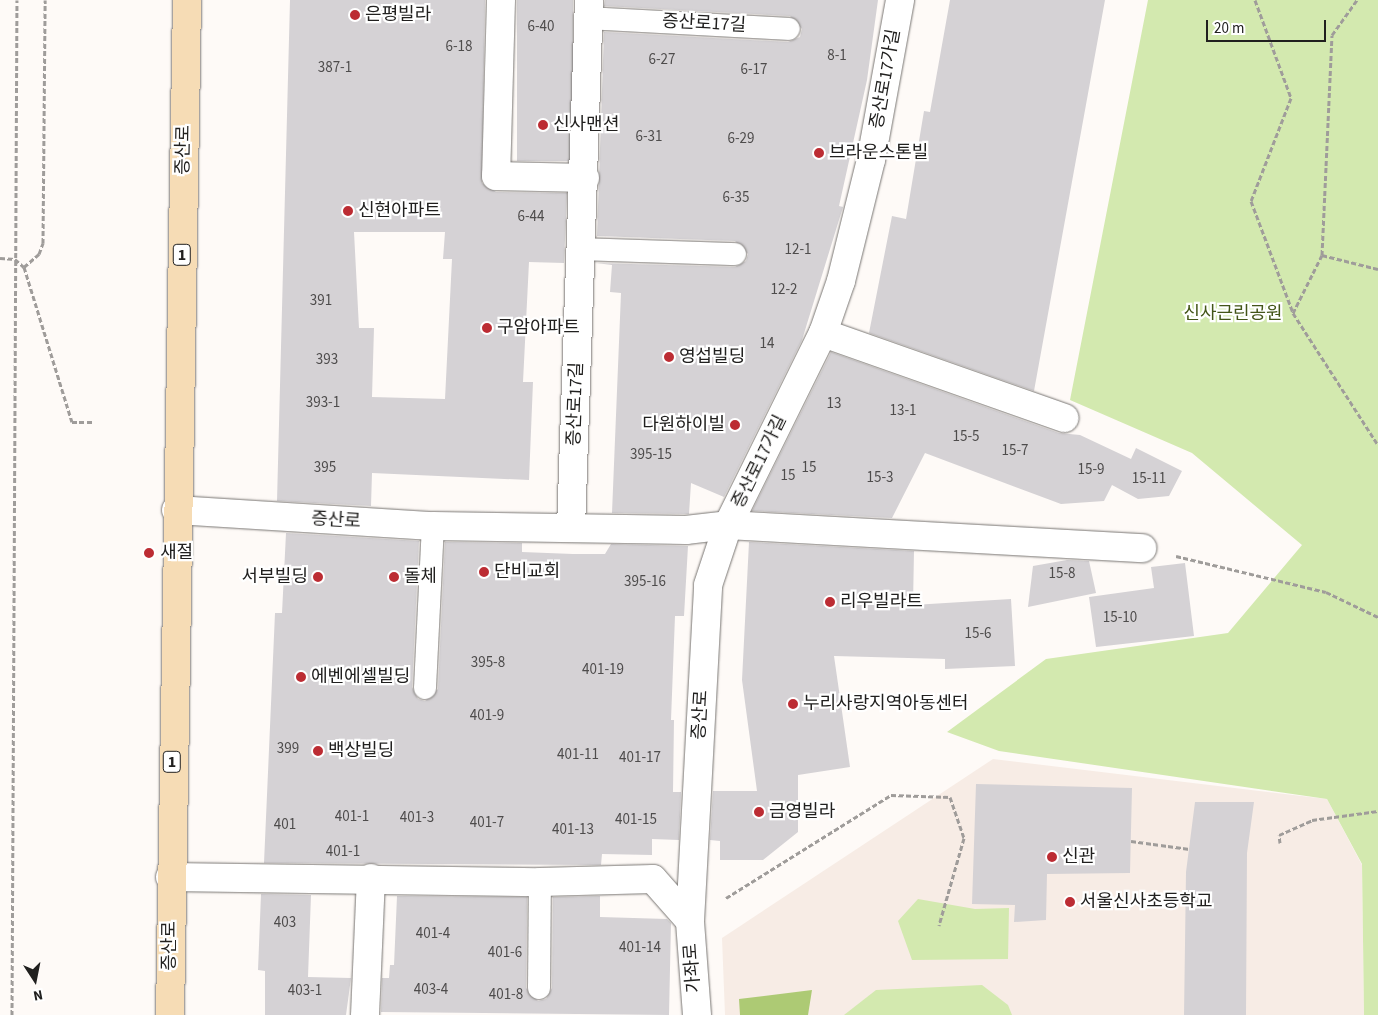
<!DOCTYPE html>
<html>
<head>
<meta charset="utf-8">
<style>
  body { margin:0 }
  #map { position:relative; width:1378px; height:1015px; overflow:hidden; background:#fefaf7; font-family:"Source Sans 3","Noto Sans KR",sans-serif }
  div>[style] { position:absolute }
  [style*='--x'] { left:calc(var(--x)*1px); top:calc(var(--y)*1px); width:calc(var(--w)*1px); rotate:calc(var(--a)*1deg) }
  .built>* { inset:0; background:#f7ece5 }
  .green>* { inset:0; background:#d3e9af }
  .forest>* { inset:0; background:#adca74 }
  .building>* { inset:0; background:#d5d2d5; transform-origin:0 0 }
  .path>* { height:3px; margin-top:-1.5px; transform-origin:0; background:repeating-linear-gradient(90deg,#9f9c9a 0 5px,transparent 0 7.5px) }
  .roads { filter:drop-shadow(0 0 1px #797673) drop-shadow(0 0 1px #797673) }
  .service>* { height:22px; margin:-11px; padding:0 11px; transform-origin:11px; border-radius:11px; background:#fff }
  .minor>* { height:28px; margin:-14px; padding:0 14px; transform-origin:14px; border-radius:14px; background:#fff }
  .primary>* { height:28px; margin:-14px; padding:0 14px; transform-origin:14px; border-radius:14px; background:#f6dcb5 }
  .dots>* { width:14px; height:14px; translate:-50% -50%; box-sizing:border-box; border:2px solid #fff; border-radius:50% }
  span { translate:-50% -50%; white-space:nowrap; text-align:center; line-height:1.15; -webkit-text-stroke:4.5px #fff; paint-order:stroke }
  .number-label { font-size:15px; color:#4e4c4c }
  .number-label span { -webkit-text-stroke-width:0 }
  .shield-label span { padding:1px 4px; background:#fff; border:1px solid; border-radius:4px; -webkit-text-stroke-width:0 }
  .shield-label { font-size:16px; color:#21201f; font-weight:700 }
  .poi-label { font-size:18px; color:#21201f }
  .left { translate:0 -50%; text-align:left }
  .right { translate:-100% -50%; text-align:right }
  .street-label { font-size:18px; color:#21201f }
  .park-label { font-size:18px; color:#435518 }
  .north { position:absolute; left:10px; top:955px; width:50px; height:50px; -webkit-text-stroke:4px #fff; paint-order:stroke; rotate:169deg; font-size:14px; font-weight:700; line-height:20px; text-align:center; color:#21201f }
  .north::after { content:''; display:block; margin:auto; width:18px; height:22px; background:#21201f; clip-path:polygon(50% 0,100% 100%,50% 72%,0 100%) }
  .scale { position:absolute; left:1206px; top:20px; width:120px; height:22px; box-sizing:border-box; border:2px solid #21201f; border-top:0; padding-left:6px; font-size:15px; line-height:18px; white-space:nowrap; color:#21201f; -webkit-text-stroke:4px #fff; paint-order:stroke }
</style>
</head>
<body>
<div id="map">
  <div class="built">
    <i style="clip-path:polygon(993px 759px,1327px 799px,1362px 865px,1364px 1015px,725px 1015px,722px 938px)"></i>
  </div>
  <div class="green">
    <i style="clip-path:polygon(1148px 0,1378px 0,1378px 1015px,1364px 1015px,1362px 864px,1327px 799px,999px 751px,947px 732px,1046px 659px,1228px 633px,1302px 545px,1192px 453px,1070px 400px)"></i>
    <i style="clip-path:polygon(918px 899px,975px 909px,1009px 908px,1008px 959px,912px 960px,898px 921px)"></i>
    <i style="clip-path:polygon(982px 985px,1008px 1005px,1012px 1015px,844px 1015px,876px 990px)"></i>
  </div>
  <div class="forest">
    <i style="clip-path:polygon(812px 990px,808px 1015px,740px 1015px,739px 999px)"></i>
  </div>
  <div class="building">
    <i style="clip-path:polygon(evenodd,290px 0,485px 0,482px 183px,496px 192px,567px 193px,564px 263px,529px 262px,523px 382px,533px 382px,529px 480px,372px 473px,371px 506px,277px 501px,290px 0,354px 232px,445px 232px,443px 259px,452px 259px,445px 399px,372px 397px,374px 328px,359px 328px,354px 232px)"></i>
    <i style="left:517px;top:0;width:56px;height:161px"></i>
    <i style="clip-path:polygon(605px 0,878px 0,867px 80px,839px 206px,843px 207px,802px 340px,724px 497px,691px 483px,689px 514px,612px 513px,621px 293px,610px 292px,612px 265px,596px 263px,735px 267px,746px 261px,748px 254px,735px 241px,597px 236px,604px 32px,788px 42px,800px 37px,802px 29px,790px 16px,604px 6px)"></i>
    <i style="clip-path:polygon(950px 0,1105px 0,1034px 391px,869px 333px,892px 216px,906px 219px,924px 111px,930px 112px)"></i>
    <i style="clip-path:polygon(831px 352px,1059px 433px,1080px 435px,1131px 459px,1136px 448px,1182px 471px,1169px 496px,1138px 499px,1112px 485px,1104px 501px,1061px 504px,925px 453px,892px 518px,752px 511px)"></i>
    <i style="clip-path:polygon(286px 533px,419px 541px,412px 687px,418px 699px,425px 701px,438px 689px,445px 542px,522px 543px,522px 552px,573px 554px,605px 554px,611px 544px,688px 546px,684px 616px,675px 616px,671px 720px,674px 720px,673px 792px,681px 792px,679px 840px,652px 839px,652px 855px,602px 854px,601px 865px,264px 863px,275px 613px,282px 613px)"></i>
    <i style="clip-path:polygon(749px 542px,914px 551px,913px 605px,1011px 599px,1015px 666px,945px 669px,945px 659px,834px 656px,850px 767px,798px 775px,798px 832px,763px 860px,720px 860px,720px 841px,710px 840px,713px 791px,757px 791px,742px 680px)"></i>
    <i style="clip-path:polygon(1067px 560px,1089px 561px,1096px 593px,1028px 607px,1033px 566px)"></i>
    <i style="clip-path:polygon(1185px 563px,1194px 636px,1096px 647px,1089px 597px,1154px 588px,1151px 567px)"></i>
    <i style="clip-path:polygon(976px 784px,1132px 788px,1130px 873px,1047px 874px,1046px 920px,1014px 922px,1015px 905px,972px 904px)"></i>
    <i style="clip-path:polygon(1195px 802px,1254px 802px,1247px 853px,1246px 1015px,1184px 1015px,1186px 872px)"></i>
    <i style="clip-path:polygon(261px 894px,311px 895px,308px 977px,351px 978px,346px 1015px,265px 1015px,265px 971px,258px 970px)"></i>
    <i style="clip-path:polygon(397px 896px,527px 897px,526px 988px,538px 1001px,546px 999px,552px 988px,553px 897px,600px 896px,600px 917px,667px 919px,671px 923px,669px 1015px,381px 1012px,382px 978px,389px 978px,390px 965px,394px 965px)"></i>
  </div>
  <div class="path">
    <i style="--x:1255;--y:0;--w:104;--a:69.8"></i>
    <i style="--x:1291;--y:98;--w:110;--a:111.2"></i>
    <i style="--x:1251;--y:201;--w:120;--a:69.4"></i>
    <i style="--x:1322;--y:255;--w:220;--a:-87.4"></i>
    <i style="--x:1332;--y:35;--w:43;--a:-54.5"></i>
    <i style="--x:0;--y:258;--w:15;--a:4"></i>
    <i style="--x:15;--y:259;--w:12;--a:42"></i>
    <i style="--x:24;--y:267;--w:162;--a:72.8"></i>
    <i style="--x:72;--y:422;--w:20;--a:0"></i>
    <i style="--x:24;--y:267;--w:20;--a:-41"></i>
    <i style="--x:39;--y:254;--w:12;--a:-70"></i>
    <i style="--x:43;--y:243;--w:243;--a:-89.5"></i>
    <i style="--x:1378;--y:269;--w:58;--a:-166"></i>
    <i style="--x:1322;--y:255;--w:65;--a:116.6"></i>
    <i style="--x:1293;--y:313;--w:157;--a:57.2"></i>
    <i style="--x:1176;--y:556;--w:154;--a:13.5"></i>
    <i style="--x:1326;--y:592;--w:58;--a:25.7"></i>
    <i style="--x:1131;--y:841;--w:59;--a:7.9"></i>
    <i style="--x:1280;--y:843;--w:8;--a:-97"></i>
    <i style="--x:1279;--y:835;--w:36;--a:-24"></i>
    <i style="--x:1312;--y:820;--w:67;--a:-7.8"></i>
    <i style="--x:726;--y:898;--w:195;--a:-32"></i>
    <i style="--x:891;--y:795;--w:59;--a:1.9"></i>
    <i style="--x:950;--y:797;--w:43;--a:71.1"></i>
    <i style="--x:964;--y:838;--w:91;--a:106"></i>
    <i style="--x:12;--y:1015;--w:1015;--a:-89.72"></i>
  </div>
  <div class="roads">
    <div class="service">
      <i style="--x:588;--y:18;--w:201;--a:3.1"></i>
      <i style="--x:582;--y:249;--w:153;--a:1.9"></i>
      <i style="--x:425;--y:688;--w:162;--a:-87.2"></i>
      <i style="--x:539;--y:988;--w:106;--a:-89.5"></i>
    </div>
    <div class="minor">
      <i style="--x:501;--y:0;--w:176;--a:91.6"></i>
      <i style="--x:496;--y:176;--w:89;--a:1.3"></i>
      <i style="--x:823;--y:333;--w:256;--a:19.4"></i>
      <i style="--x:176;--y:510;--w:257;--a:3.6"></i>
      <i style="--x:433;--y:526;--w:253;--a:0.9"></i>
      <i style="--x:686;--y:530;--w:42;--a:-6.8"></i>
      <i style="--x:728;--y:525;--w:415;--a:3.2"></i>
      <i style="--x:571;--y:528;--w:528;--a:-88.05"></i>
      <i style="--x:170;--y:877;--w:370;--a:0.8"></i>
      <i style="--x:540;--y:882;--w:113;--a:-1.5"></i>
      <i style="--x:653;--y:879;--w:56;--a:48.6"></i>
      <i style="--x:365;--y:1015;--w:137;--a:-87.5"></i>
      <i style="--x:697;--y:1015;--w:94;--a:-94.3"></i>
      <i style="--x:690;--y:921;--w:336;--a:-86.9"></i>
      <i style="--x:708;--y:585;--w:63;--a:-71.6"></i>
      <i style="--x:728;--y:525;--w:214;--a:-63.7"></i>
      <i style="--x:823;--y:333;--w:55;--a:-70.9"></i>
      <i style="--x:841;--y:281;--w:125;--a:-76.1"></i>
      <i style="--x:871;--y:160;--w:163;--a:-79.7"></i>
    </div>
    <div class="primary">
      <i style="--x:170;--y:1015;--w:1015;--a:-89.04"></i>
    </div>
  </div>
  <div class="dots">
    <i style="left:355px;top:15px;background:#bc2c33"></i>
    <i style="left:543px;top:125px;background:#bc2c33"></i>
    <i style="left:819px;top:153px;background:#bc2c33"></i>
    <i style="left:348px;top:211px;background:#bc2c33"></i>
    <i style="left:487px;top:328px;background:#bc2c33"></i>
    <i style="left:669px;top:357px;background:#bc2c33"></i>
    <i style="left:735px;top:425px;background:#bc2c33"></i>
    <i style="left:149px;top:553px;background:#bc2c33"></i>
    <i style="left:484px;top:572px;background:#bc2c33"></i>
    <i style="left:318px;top:577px;background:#bc2c33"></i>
    <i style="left:394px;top:577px;background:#bc2c33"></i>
    <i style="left:830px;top:602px;background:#bc2c33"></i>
    <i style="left:301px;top:677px;background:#bc2c33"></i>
    <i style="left:793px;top:704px;background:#bc2c33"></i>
    <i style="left:318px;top:751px;background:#bc2c33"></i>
    <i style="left:759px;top:812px;background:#bc2c33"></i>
    <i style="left:1052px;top:857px;background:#bc2c33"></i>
    <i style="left:1070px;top:902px;background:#bc2c33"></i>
  </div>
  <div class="number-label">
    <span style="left:541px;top:27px">6-40</span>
    <span style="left:459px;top:47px">6-18</span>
    <span style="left:837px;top:56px">8-1</span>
    <span style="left:662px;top:60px">6-27</span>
    <span style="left:335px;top:68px">387-1</span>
    <span style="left:754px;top:70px">6-17</span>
    <span style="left:649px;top:137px">6-31</span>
    <span style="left:741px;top:139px">6-29</span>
    <span style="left:736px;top:198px">6-35</span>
    <span style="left:531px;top:217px">6-44</span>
    <span style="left:798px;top:250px">12-1</span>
    <span style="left:784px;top:290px">12-2</span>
    <span style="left:321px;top:301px">391</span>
    <span style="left:767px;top:344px">14</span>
    <span style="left:327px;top:360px">393</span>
    <span style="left:323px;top:403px">393-1</span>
    <span style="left:834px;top:404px">13</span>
    <span style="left:903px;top:411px">13-1</span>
    <span style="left:966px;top:437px">15-5</span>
    <span style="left:1015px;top:451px">15-7</span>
    <span style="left:651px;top:455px">395-15</span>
    <span style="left:325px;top:468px">395</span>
    <span style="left:809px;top:468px">15</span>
    <span style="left:1091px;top:470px">15-9</span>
    <span style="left:788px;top:476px">15</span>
    <span style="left:880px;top:478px">15-3</span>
    <span style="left:1149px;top:479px">15-11</span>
    <span style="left:1062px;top:574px">15-8</span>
    <span style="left:645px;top:582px">395-16</span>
    <span style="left:1120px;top:618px">15-10</span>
    <span style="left:978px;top:634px">15-6</span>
    <span style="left:488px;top:663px">395-8</span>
    <span style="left:603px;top:670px">401-19</span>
    <span style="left:487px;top:716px">401-9</span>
    <span style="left:288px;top:749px">399</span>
    <span style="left:578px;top:755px">401-11</span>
    <span style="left:640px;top:758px">401-17</span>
    <span style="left:352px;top:817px">401-1</span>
    <span style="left:417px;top:818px">401-3</span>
    <span style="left:636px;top:820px">401-15</span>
    <span style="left:487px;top:823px">401-7</span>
    <span style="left:285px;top:825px">401</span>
    <span style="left:573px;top:830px">401-13</span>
    <span style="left:343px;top:852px">401-1</span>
    <span style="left:285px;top:923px">403</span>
    <span style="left:433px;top:934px">401-4</span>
    <span style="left:640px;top:948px">401-14</span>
    <span style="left:505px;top:953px">401-6</span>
    <span style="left:431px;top:990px">403-4</span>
    <span style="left:305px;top:991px">403-1</span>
    <span style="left:506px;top:995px">401-8</span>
  </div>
  <div class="shield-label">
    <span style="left:182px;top:255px">1</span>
    <span style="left:172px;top:762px">1</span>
  </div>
  <div class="poi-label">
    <span class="left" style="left:365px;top:15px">은평빌라</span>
    <span class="left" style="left:553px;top:125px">신사맨션</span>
    <span class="left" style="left:829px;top:153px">브라운스톤빌</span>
    <span class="left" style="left:358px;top:211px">신현아파트</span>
    <span class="left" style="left:497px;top:328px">구암아파트</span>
    <span class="left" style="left:679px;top:357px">영섭빌딩</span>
    <span class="right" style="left:725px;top:425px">다원하이빌</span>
    <span class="left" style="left:160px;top:553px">새절</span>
    <span class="left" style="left:494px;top:572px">단비교회</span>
    <span class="right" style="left:308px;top:577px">서부빌딩</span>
    <span class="left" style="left:404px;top:577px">돌체</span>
    <span class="left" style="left:840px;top:602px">리우빌라트</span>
    <span class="left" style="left:311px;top:677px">에벤에셀빌딩</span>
    <span class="left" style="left:803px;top:704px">누리사랑지역아동센터</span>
    <span class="left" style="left:328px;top:751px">백상빌딩</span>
    <span class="left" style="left:769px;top:812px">금영빌라</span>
    <span class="left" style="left:1062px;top:857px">신관</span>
    <span class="left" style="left:1080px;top:902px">서울신사초등학교</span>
  </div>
  <div class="street-label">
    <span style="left:704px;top:24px;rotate:3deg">증산로17길</span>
    <span style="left:886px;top:79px;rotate:-80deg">증산로17가길</span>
    <span style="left:184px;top:150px;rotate:-89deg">증산로</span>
    <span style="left:576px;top:404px;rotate:-88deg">증산로17길</span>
    <span style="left:760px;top:462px;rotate:-64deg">증산로17가길</span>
    <span style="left:336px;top:521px;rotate:3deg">증산로</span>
    <span style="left:701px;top:715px;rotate:-87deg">증산로</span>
    <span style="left:170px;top:946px;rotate:-90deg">증산로</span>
    <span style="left:693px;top:968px;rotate:-94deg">가좌로</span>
  </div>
  <div class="park-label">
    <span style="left:1233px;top:314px">신사근린공원</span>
  </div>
  <div class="north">N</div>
  <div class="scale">20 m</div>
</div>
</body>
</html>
